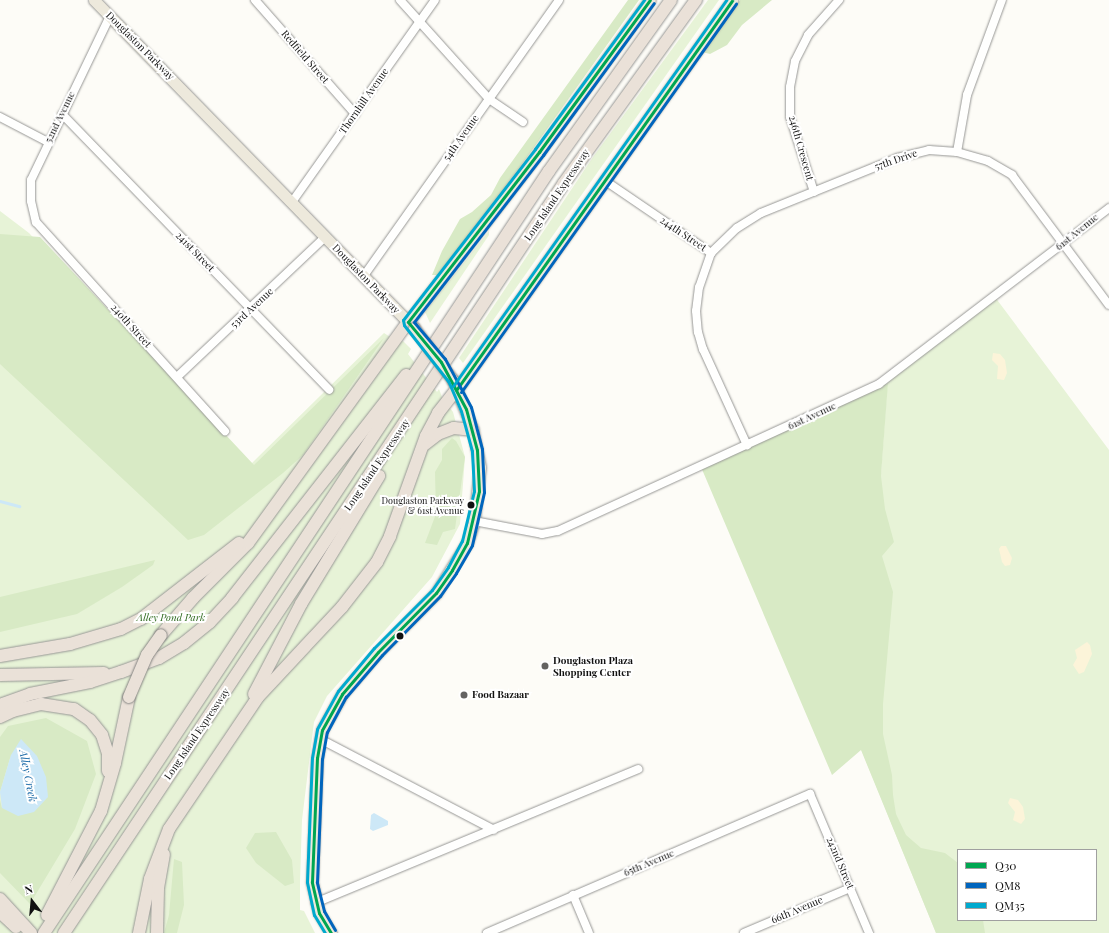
<!DOCTYPE html>
<html>
<head>
<meta charset="utf-8">
<style>
  body { margin:0 }
  #map { position:relative; width:1109px; height:933px; overflow:hidden; background:#fdfcf7; font-family:"Playfair Display",serif }
  div>[style] { position:absolute }
  [style*='--x'] { left:calc(var(--x)*1px); top:calc(var(--y)*1px); width:calc(var(--w)*1px); rotate:calc(var(--a)*1deg) }
  .green>* { inset:0; background:#e7f3d7 }
  .forest>* { inset:0; background:#d8eac5 }
  .sand>* { inset:0; background:#fcf4d9 }
  .water>* { inset:0; background:#cde8f7 }
  .stream>* { height:2.5px; margin:-1.25px; padding:0 1.25px; transform-origin:1.25px; border-radius:1.25px; background:#cde8f7 }
  .roads { filter:drop-shadow(0 0 1px #979795) drop-shadow(0 0 1px #979795) }
  .minor>* { height:8px; margin:-4px; padding:0 4px; transform-origin:4px; border-radius:4px; background:#fffffe }
  .major>* { height:11px; margin:-5.5px; padding:0 5.5px; transform-origin:5.5px; border-radius:5.5px; background:#ede9dc }
  .highway>* { height:12px; margin:-6px; padding:0 6px; transform-origin:6px; border-radius:6px; background:#eae1d8 }
  .bridges { filter:drop-shadow(0 0 1px #858482) drop-shadow(0 0 1px #858482) }
  .major-bridge>* { height:11px; margin:-5.5px; padding:0 5.5px; transform-origin:5.5px; border-radius:5.5px; background:#ede9dc }
  .highway-bridge>* { height:12px; margin:-6px; padding:0 6px; transform-origin:6px; border-radius:6px; background:#eae1d8 }
  .bus-1>* { height:3px; margin:-1.5px; padding:0 1.5px; transform-origin:1.5px; border-radius:1.5px; background:#00a651 }
  .bus-2>* { height:3px; margin:-1.5px; padding:0 1.5px; transform-origin:1.5px; border-radius:1.5px; background:#0065bd }
  .bus-3>* { height:3px; margin:-1.5px; padding:0 1.5px; transform-origin:1.5px; border-radius:1.5px; background:#00a9ce }
  .dots>* { width:11px; height:11px; translate:-50% -50%; box-sizing:border-box; border:2px solid #fff; border-radius:50% }
  span { translate:-50% -50%; white-space:nowrap; text-align:center; line-height:1.15; -webkit-text-stroke:4px #fff; paint-order:stroke }
  .bus-label { font-size:9px; color:#111 }
  .right { translate:-100% -50%; text-align:right }
  .street-label { font-size:10px; color:#111 }
  .park-label { font-size:10px; color:#2f6b1f; font-style:italic }
  .poi-label { font-size:10px; color:#111; font-weight:700 }
  .left { translate:0 -50%; text-align:left }
  .water-label { font-size:11px; color:#1768a6; font-style:italic }
  .legend { position:absolute; left:957px; top:849px; width:140px; height:72px; box-sizing:border-box; background:#fff; border:1px solid #a0a0a0; margin:0; padding:5px 7px; list-style:none; font-size:12px; color:#111 }
  .legend li { display:flex; align-items:center; gap:8px; height:20px }
  .legend b { width:20px; border:1px solid #a0a0a0 }
  .north { position:absolute; left:12px; top:881px; width:40px; height:40px; -webkit-text-stroke:3px #fff; paint-order:stroke; rotate:344deg; font-size:11px; font-weight:700; line-height:16px; text-align:center; color:#111 }
  .north::after { content:''; display:block; margin:auto; width:14px; height:18px; background:#111; clip-path:polygon(50% 0,100% 100%,50% 72%,0 100%) }
</style>
</head>
<body>
<div id="map">
  <div class="green">
    <i style="clip-path:polygon(708px 0,719px 0,463px 363px,459px 358px,593px 157px)"></i>
    <i style="clip-path:polygon(0 211px,29px 233px,249px 466px,384px 333px,398px 342px,403px 341px,411px 349px,408px 354px,437px 392px,439px 389px,442px 397px,453px 412px,465px 457px,460px 524px,432px 577px,327px 696px,314px 722px,302px 820px,300px 881px,300px 910px,304px 911px,315px 933px,0 933px)"></i>
    <i style="clip-path:polygon(489px 231px,489px 235px,430px 323px,425px 312px)"></i>
    <i style="clip-path:polygon(evenodd,995px 297px,1109px 450px,1109px 933px,936px 933px,861px 749px,888px 377px,995px 297px,958px 850px,1096px 850px,1096px 920px,958px 920px,958px 850px)"></i>
  </div>
  <div class="forest">
    <i style="clip-path:polygon(628px 0,639px 0,520px 167px,437px 275px,432px 275px,442px 251px,460px 219px,472px 212px,491px 195px,500px 178px)"></i>
    <i style="clip-path:polygon(740px 0,772px 0,742px 25px,727px 45px,710px 54px,702px 52px,715px 30px)"></i>
    <i style="clip-path:polygon(0 234px,40px 237px,254px 465px,384px 338px,303px 455px,283px 473px,204px 535px,188px 540px,0 364px)"></i>
    <i style="clip-path:polygon(888px 383px,881px 476px,885px 509px,894px 542px,882px 556px,893px 592px,883px 704px,883px 734px,892px 775px,893px 795px,896px 814px,906px 835px,921px 848px,945px 853px,958px 863px,958px 920px,983px 920px,985px 933px,936px 933px,861px 750px,832px 775px,701px 467px)"></i>
    <i style="clip-path:polygon(452px 438px,456px 441px,465px 457px,455px 529px,443px 532px,437px 545px,425px 543px,436px 514px,435px 472px,442px 460px,442px 449px)"></i>
    <i style="clip-path:polygon(155px 560px,153px 565px,122px 587px,77px 614px,0 632px,0 597px)"></i>
    <i style="clip-path:polygon(46px 718px,87px 741px,96px 774px,75px 829px,30px 904px,0 873px,0 800px,2px 808px,11px 755px,0 792px,0 737px,8px 726px)"></i>
    <i style="clip-path:polygon(276px 832px,292px 860px,294px 883px,285px 886px,256px 863px,246px 848px,255px 833px)"></i>
    <i style="clip-path:polygon(174px 859px,182px 862px,184px 905px,177px 933px,164px 933px,169px 915px)"></i>
  </div>
  <div class="sand">
    <i style="clip-path:polygon(993px 353px,1000px 354px,1005px 360px,1007px 373px,1004px 380px,997px 379px,998px 366px,992px 360px)"></i>
    <i style="clip-path:polygon(1001px 546px,1006px 546px,1012px 558px,1010px 565px,1005px 566px,1002px 562px,999px 549px)"></i>
    <i style="clip-path:polygon(1087px 642px,1090px 645px,1092px 654px,1084px 672px,1079px 674px,1073px 665px,1077px 658px,1075px 650px)"></i>
    <i style="clip-path:polygon(1010px 798px,1018px 800px,1023px 807px,1025px 819px,1021px 824px,1013px 820px,1015px 812px,1008px 803px)"></i>
  </div>
  <div class="water">
    <i style="clip-path:polygon(21px 739px,37px 756px,46px 777px,48px 797px,34px 812px,18px 816px,2px 808px,0 792px,11px 755px)"></i>
    <i style="clip-path:polygon(374px 813px,388px 821px,388px 825px,373px 831px,370px 829px,371px 815px)"></i>
  </div>
  <div class="stream">
    <i style="--x:0;--y:501;--w:20;--a:15"></i>
  </div>
  <div class="roads">
    <div class="minor">
      <i style="--x:255;--y:0;--w:152;--a:48.7"></i>
      <i style="--x:400;--y:0;--w:133;--a:48"></i>
      <i style="--x:489;--y:99;--w:41;--a:34.1"></i>
      <i style="--x:110;--y:16;--w:182;--a:115.7"></i>
      <i style="--x:31;--y:180;--w:21;--a:90"></i>
      <i style="--x:31;--y:201;--w:22;--a:77"></i>
      <i style="--x:36;--y:222;--w:282;--a:47.9"></i>
      <i style="--x:62;--y:114;--w:384;--a:45.9"></i>
      <i style="--x:0;--y:117;--w:54;--a:27.5"></i>
      <i style="--x:957;--y:152;--w:58;--a:-80"></i>
      <i style="--x:967;--y:95;--w:101;--a:-69.8"></i>
      <i style="--x:604;--y:180;--w:130;--a:34.3"></i>
      <i style="--x:711;--y:253;--w:36;--a:109"></i>
      <i style="--x:699;--y:287;--w:24;--a:97"></i>
      <i style="--x:696;--y:311;--w:21;--a:85"></i>
      <i style="--x:698;--y:332;--w:18;--a:74"></i>
      <i style="--x:703;--y:349;--w:106;--a:65.4"></i>
      <i style="--x:814;--y:192;--w:79;--a:-107.7"></i>
      <i style="--x:790;--y:117;--w:30;--a:-90"></i>
      <i style="--x:790;--y:87;--w:26;--a:-79"></i>
      <i style="--x:795;--y:61;--w:29;--a:-63"></i>
      <i style="--x:808;--y:35;--w:47;--a:-48.5"></i>
      <i style="--x:292;--y:202;--w:247;--a:-54.7"></i>
      <i style="--x:711;--y:253;--w:36;--a:-44"></i>
      <i style="--x:737;--y:228;--w:28;--a:-32"></i>
      <i style="--x:761;--y:213;--w:147;--a:-22"></i>
      <i style="--x:897;--y:158;--w:33;--a:-14"></i>
      <i style="--x:929;--y:150;--w:28;--a:4"></i>
      <i style="--x:957;--y:152;--w:32;--a:16"></i>
      <i style="--x:988;--y:161;--w:28;--a:30"></i>
      <i style="--x:1012;--y:175;--w:162;--a:53.3"></i>
      <i style="--x:363;--y:277;--w:339;--a:-54.7"></i>
      <i style="--x:177;--y:377;--w:204;--a:-43.4"></i>
      <i style="--x:474;--y:521;--w:69;--a:10.8"></i>
      <i style="--x:542;--y:534;--w:16;--a:-11"></i>
      <i style="--x:558;--y:531;--w:353;--a:-24.6"></i>
      <i style="--x:879;--y:384;--w:290;--a:-37.4"></i>
      <i style="--x:320;--y:739;--w:196;--a:27.6"></i>
      <i style="--x:573;--y:895;--w:41;--a:67.2"></i>
      <i style="--x:315;--y:903;--w:350;--a:-22.5"></i>
      <i style="--x:487;--y:933;--w:352;--a:-23.3"></i>
      <i style="--x:810;--y:794;--w:151;--a:67"></i>
      <i style="--x:744;--y:933;--w:115;--a:-23"></i>
    </div>
    <div class="major">
      <i style="--x:94;--y:0;--w:458;--a:45.7"></i>
      <i style="--x:408;--y:322;--w:215;--a:-52.4"></i>
      <i style="--x:539;--y:152;--w:188;--a:-53.9"></i>
      <i style="--x:457;--y:389;--w:476;--a:-54.7"></i>
      <i style="--x:331;--y:933;--w:23;--a:-121"></i>
      <i style="--x:319;--y:913;--w:32;--a:-103"></i>
      <i style="--x:312;--y:882;--w:124;--a:-87.7"></i>
      <i style="--x:317;--y:758;--w:28;--a:-80"></i>
      <i style="--x:322;--y:730;--w:41;--a:-60.9"></i>
      <i style="--x:342;--y:694;--w:55;--a:-49.4"></i>
      <i style="--x:378;--y:652;--w:83;--a:-45.5"></i>
      <i style="--x:436;--y:593;--w:59;--a:-58.2"></i>
      <i style="--x:467;--y:543;--w:23;--a:-72"></i>
      <i style="--x:474;--y:521;--w:54;--a:-83.7"></i>
      <i style="--x:480;--y:467;--w:38;--a:-101"></i>
      <i style="--x:473;--y:430;--w:53;--a:-112.2"></i>
    </div>
    <div class="highway">
      <i style="--x:425;--y:444;--w:16;--a:-38"></i>
      <i style="--x:438;--y:434;--w:17;--a:-21"></i>
      <i style="--x:454;--y:428;--w:19;--a:6"></i>
      <i style="--x:161;--y:635;--w:49;--a:-49.1"></i>
      <i style="--x:193;--y:598;--w:78;--a:-45"></i>
      <i style="--x:248;--y:543;--w:273;--a:-54.1"></i>
      <i style="--x:0;--y:656;--w:71;--a:-9.7"></i>
      <i style="--x:70;--y:644;--w:53;--a:-16.4"></i>
      <i style="--x:121;--y:629;--w:22;--a:-27"></i>
      <i style="--x:141;--y:619;--w:124;--a:-37.8"></i>
      <i style="--x:0;--y:675;--w:104;--a:-1.1"></i>
      <i style="--x:254;--y:694;--w:102;--a:-62.4"></i>
      <i style="--x:301;--y:604;--w:150;--a:-58.6"></i>
      <i style="--x:0;--y:705;--w:32;--a:-20"></i>
      <i style="--x:30;--y:694;--w:61;--a:-11.3"></i>
      <i style="--x:90;--y:682;--w:33;--a:-18"></i>
      <i style="--x:121;--y:672;--w:40;--a:-20.2"></i>
      <i style="--x:159;--y:658;--w:29;--a:-31"></i>
      <i style="--x:184;--y:643;--w:33;--a:-39"></i>
      <i style="--x:210;--y:622;--w:33;--a:-47"></i>
      <i style="--x:232;--y:598;--w:283;--a:-52"></i>
      <i style="--x:0;--y:717;--w:14;--a:-25"></i>
      <i style="--x:13;--y:711;--w:29;--a:-14"></i>
      <i style="--x:41;--y:704;--w:33;--a:9"></i>
      <i style="--x:74;--y:709;--w:19;--a:35"></i>
      <i style="--x:90;--y:720;--w:19;--a:51"></i>
      <i style="--x:102;--y:735;--w:19;--a:72"></i>
      <i style="--x:108;--y:753;--w:18;--a:90"></i>
      <i style="--x:0;--y:899;--w:46;--a:47.6"></i>
      <i style="--x:0;--y:912;--w:22;--a:43"></i>
      <i style="--x:47;--y:915;--w:117;--a:-62.6"></i>
      <i style="--x:101;--y:811;--w:50;--a:-73.7"></i>
      <i style="--x:115;--y:763;--w:67;--a:-78"></i>
      <i style="--x:44;--y:933;--w:914;--a:-56.47"></i>
      <i style="--x:549;--y:171;--w:210;--a:-54.5"></i>
      <i style="--x:64;--y:933;--w:901;--a:-56.31"></i>
      <i style="--x:564;--y:183;--w:226;--a:-54.2"></i>
      <i style="--x:139;--y:933;--w:55;--a:-78.5"></i>
      <i style="--x:150;--y:879;--w:53;--a:-69.2"></i>
      <i style="--x:169;--y:829;--w:159;--a:-56"></i>
      <i style="--x:258;--y:697;--w:123;--a:-47"></i>
      <i style="--x:342;--y:607;--w:57;--a:-52.1"></i>
      <i style="--x:377;--y:562;--w:29;--a:-63"></i>
      <i style="--x:390;--y:536;--w:106;--a:-70.2"></i>
      <i style="--x:426;--y:436;--w:26;--a:-62"></i>
      <i style="--x:438;--y:413;--w:31;--a:-52"></i>
      <i style="--x:157;--y:933;--w:45;--a:-88.7"></i>
      <i style="--x:158;--y:888;--w:34;--a:-80"></i>
    </div>
  </div>
  <div class="bridges">
    <div class="major-bridge">
      <i style="--x:414;--y:328;--w:64;--a:53.3"></i>
    </div>
    <div class="highway-bridge">
      <i style="--x:129;--y:697;--w:46;--a:-66.8"></i>
      <i style="--x:147;--y:655;--w:24;--a:-55"></i>
    </div>
  </div>
  <div class="bus-1">
    <i style="--x:457;--y:389;--w:476;--a:-54.7"></i>
    <i style="--x:331;--y:933;--w:23;--a:-121"></i>
    <i style="--x:319;--y:913;--w:32;--a:-103"></i>
    <i style="--x:312;--y:882;--w:124;--a:-87.7"></i>
    <i style="--x:317;--y:758;--w:28;--a:-80"></i>
    <i style="--x:322;--y:730;--w:41;--a:-60.9"></i>
    <i style="--x:342;--y:694;--w:55;--a:-49.4"></i>
    <i style="--x:378;--y:652;--w:83;--a:-45.5"></i>
    <i style="--x:436;--y:593;--w:28;--a:-55"></i>
    <i style="--x:452;--y:570;--w:31;--a:-61"></i>
    <i style="--x:467;--y:543;--w:53;--a:-77"></i>
    <i style="--x:479;--y:491;--w:41;--a:-92.8"></i>
    <i style="--x:477;--y:450;--w:42;--a:-105"></i>
    <i style="--x:466;--y:409;--w:53;--a:-118"></i>
    <i style="--x:441;--y:362;--w:52;--a:-129.5"></i>
    <i style="--x:408;--y:322;--w:215;--a:-52.4"></i>
    <i style="--x:539;--y:152;--w:188;--a:-53.9"></i>
  </div>
  <div class="bus-2">
    <i style="--x:461;--y:392;--w:476;--a:-54.7"></i>
    <i style="--x:335;--y:930;--w:22;--a:-120"></i>
    <i style="--x:324;--y:911;--w:30;--a:-104"></i>
    <i style="--x:317;--y:882;--w:123;--a:-87.7"></i>
    <i style="--x:322;--y:759;--w:27;--a:-80"></i>
    <i style="--x:327;--y:732;--w:40;--a:-62"></i>
    <i style="--x:346;--y:697;--w:55;--a:-49.4"></i>
    <i style="--x:382;--y:655;--w:83;--a:-45.5"></i>
    <i style="--x:440;--y:596;--w:28;--a:-55"></i>
    <i style="--x:456;--y:573;--w:32;--a:-60"></i>
    <i style="--x:472;--y:545;--w:54;--a:-77.2"></i>
    <i style="--x:484;--y:492;--w:43;--a:-92.7"></i>
    <i style="--x:482;--y:449;--w:43;--a:-104.7"></i>
    <i style="--x:471;--y:407;--w:55;--a:-118.4"></i>
    <i style="--x:445;--y:359;--w:48;--a:-130"></i>
    <i style="--x:414;--y:322;--w:211;--a:-52.3"></i>
    <i style="--x:543;--y:155;--w:188;--a:-53.9"></i>
  </div>
  <div class="bus-3">
    <i style="--x:453;--y:386;--w:473;--a:-54.7"></i>
    <i style="--x:325;--y:933;--w:21;--a:-121"></i>
    <i style="--x:314;--y:915;--w:34;--a:-102"></i>
    <i style="--x:307;--y:882;--w:124;--a:-87.7"></i>
    <i style="--x:312;--y:758;--w:29;--a:-80"></i>
    <i style="--x:317;--y:729;--w:43;--a:-61.1"></i>
    <i style="--x:338;--y:691;--w:56;--a:-50.1"></i>
    <i style="--x:374;--y:648;--w:82;--a:-45"></i>
    <i style="--x:432;--y:590;--w:28;--a:-55"></i>
    <i style="--x:448;--y:567;--w:30;--a:-62"></i>
    <i style="--x:462;--y:541;--w:51;--a:-76.5"></i>
    <i style="--x:474;--y:491;--w:40;--a:-92.9"></i>
    <i style="--x:472;--y:451;--w:41;--a:-105.4"></i>
    <i style="--x:461;--y:411;--w:33;--a:-113"></i>
    <i style="--x:448;--y:381;--w:71;--a:-128.2"></i>
    <i style="--x:404;--y:325;--w:5;--a:-101"></i>
    <i style="--x:403;--y:320;--w:216;--a:-52.3"></i>
    <i style="--x:535;--y:149;--w:185;--a:-53.8"></i>
  </div>
  <div class="dots">
    <i style="left:471px;top:505px;background:#111"></i>
    <i style="left:400px;top:636px;background:#111"></i>
    <i style="left:545px;top:666px;background:#646362"></i>
    <i style="left:464px;top:695px;background:#646362"></i>
  </div>
  <div class="bus-label">
    <span class="right" style="left:464px;top:505px">Douglaston Parkway<br>&amp; 61st Avenue</span>
  </div>
  <div class="street-label">
    <span style="left:140px;top:46px;rotate:45deg">Douglaston Parkway</span>
    <span style="left:305px;top:57px;rotate:49deg">Redfield Street</span>
    <span style="left:364px;top:101px;rotate:-55deg">Thornhill Avenue</span>
    <span style="left:60px;top:117px;rotate:-64deg">52nd Avenue</span>
    <span style="left:461px;top:138px;rotate:-55deg">54th Avenue</span>
    <span style="left:801px;top:148px;rotate:74deg">246th Crescent</span>
    <span style="left:896px;top:160px;rotate:-19deg">57th Drive</span>
    <span style="left:557px;top:195px;rotate:-56deg">Long Island Expressway</span>
    <span style="left:1077px;top:232px;rotate:-39deg">61st Avenue</span>
    <span style="left:683px;top:234px;rotate:34deg">244th Street</span>
    <span style="left:195px;top:252px;rotate:46deg">241st Street</span>
    <span style="left:366px;top:279px;rotate:46deg">Douglaston Parkway</span>
    <span style="left:252px;top:308px;rotate:-43deg">53rd Avenue</span>
    <span style="left:131px;top:326px;rotate:48deg">240th Street</span>
    <span style="left:812px;top:416px;rotate:-25deg">61st Avenue</span>
    <span style="left:377px;top:465px;rotate:-56deg">Long Island Expressway</span>
    <span style="left:197px;top:734px;rotate:-56deg">Long Island Expressway</span>
    <span style="left:649px;top:863px;rotate:-23deg">65th Avenue</span>
    <span style="left:840px;top:863px;rotate:67deg">242nd Street</span>
    <span style="left:797px;top:910px;rotate:-23deg">66th Avenue</span>
  </div>
  <div class="park-label">
    <span style="left:171px;top:618px">Alley Pond Park</span>
  </div>
  <div class="poi-label">
    <span class="left" style="left:553px;top:666px">Douglaston Plaza<br>Shopping Center</span>
    <span class="left" style="left:472px;top:695px">Food Bazaar</span>
  </div>
  <div class="water-label">
    <span style="left:28px;top:776px;rotate:79deg">Alley Creek</span>
  </div>
  <ul class="legend">
  <li><b style="height:5px;background:#00a651"></b>Q30</li>
  <li><b style="height:5px;background:#0065bd"></b>QM8</li>
  <li><b style="height:5px;background:#00a9ce"></b>QM35</li>
  </ul>
  <div class="north">N</div>
</div>
</body>
</html>
